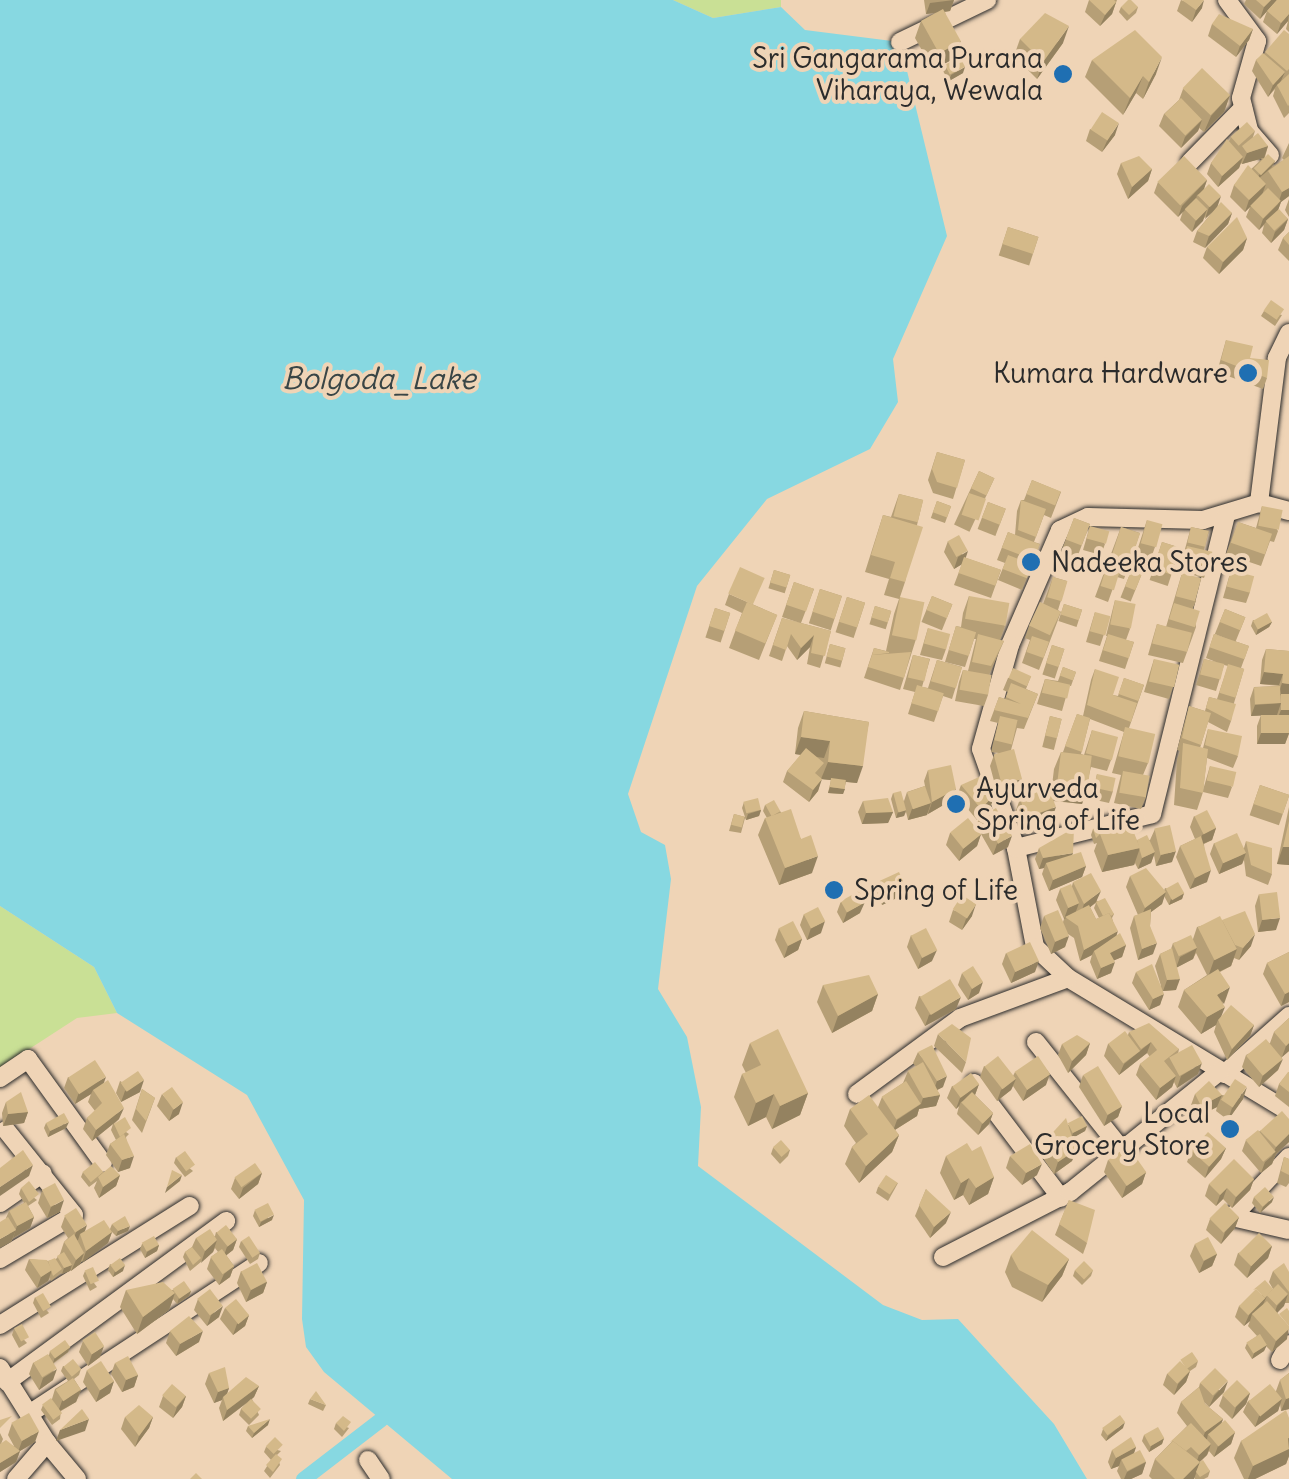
<!DOCTYPE html>
<html>
<head>
<meta charset="utf-8">
<style>
  body { margin:0 }
  #map { position:relative; width:1289px; height:1479px; overflow:hidden; background:#efd4b6; font-family:Delius,sans-serif }
  div>[style] { position:absolute }
  [style*='--x'] { left:calc(var(--x)*1px); top:calc(var(--y)*1px); width:calc(var(--w)*1px); rotate:calc(var(--a)*1deg) }
  .green>* { inset:0; background:#c9e095 }
  .water>* { inset:0; background:#87d8e1 }
  .canal>* { height:15px; margin:-7.5px; padding:0 7.5px; transform-origin:7.5px; border-radius:7.5px; background:#87d8e1 }
  .roads { filter:drop-shadow(0 0 2px #2b2b2b) drop-shadow(0 0 2px #2b2b2b) }
  .street>* { height:18px; margin:-9px; padding:0 9px; transform-origin:9px; border-radius:9px; background:#efd4b6 }
  .wall>* { inset:0; background:#b69f76; transform-origin:0 0 }
  .shaded-wall>* { inset:0; background:#948260 }
  .building>* { inset:0; background:#d4b989; transform-origin:0 0 }
  .dots>* { width:28px; height:28px; translate:-50% -50%; box-sizing:border-box; border:5px solid #efd4b6; border-radius:50% }
  span { translate:-50% -50%; white-space:nowrap; text-align:center; line-height:1.15; -webkit-text-stroke:8px #efd4b6; paint-order:stroke }
  .poi-label { font-size:28px; color:#2b2b2b }
  .right { translate:-100% -50%; text-align:right }
  .left { translate:0 -50%; text-align:left }
  .water-label { font-size:30px; color:#394546; font-style:italic }
</style>
</head>
<body>
<div id="map">
  <div class="green">
    <i style="clip-path:polygon(673px 0,781px 0,781px 7px,713px 18px)"></i>
    <i style="clip-path:polygon(0 906px,94px 967px,117px 1013px,77px 1018px,0 1068px)"></i>
  </div>
  <div class="water">
    <i style="clip-path:polygon(0 0,673px 0,713px 18px,781px 7px,805px 30px,900px 42px,947px 236px,893px 359px,898px 402px,870px 449px,767px 499px,697px 586px,628px 794px,641px 832px,665px 845px,671px 879px,658px 989px,687px 1037px,701px 1107px,698px 1166px,883px 1305px,922px 1320px,958px 1319px,1054px 1424px,1087px 1479px,452px 1479px,324px 1372px,306px 1347px,302px 1319px,304px 1200px,247px 1095px,117px 1013px,94px 967px,0 906px)"></i>
  </div>
  <div class="canal">
    <i style="--x:303;--y:1479;--w:98;--a:-37.6"></i>
  </div>
  <div class="roads">
    <div class="street">
      <i style="--x:1227;--y:0;--w:51;--a:53.8"></i>
      <i style="--x:1257;--y:41;--w:59;--a:105.7"></i>
      <i style="--x:1241;--y:98;--w:34;--a:76"></i>
      <i style="--x:1249;--y:131;--w:32;--a:49"></i>
      <i style="--x:900;--y:42;--w:97;--a:-25.8"></i>
      <i style="--x:1190;--y:162;--w:76;--a:-45.5"></i>
      <i style="--x:1289;--y:333;--w:28;--a:116"></i>
      <i style="--x:1277;--y:358;--w:146;--a:97.1"></i>
      <i style="--x:1259;--y:503;--w:59;--a:163.1"></i>
      <i style="--x:1203;--y:520;--w:115;--a:-178.5"></i>
      <i style="--x:1088;--y:517;--w:31;--a:155"></i>
      <i style="--x:1060;--y:530;--w:125;--a:113.5"></i>
      <i style="--x:1010;--y:645;--w:108;--a:105.6"></i>
      <i style="--x:981;--y:749;--w:105;--a:70.5"></i>
      <i style="--x:1016;--y:848;--w:101;--a:79.1"></i>
      <i style="--x:1035;--y:947;--w:45;--a:43.2"></i>
      <i style="--x:1068;--y:978;--w:258;--a:31.2"></i>
      <i style="--x:1259;--y:503;--w:31;--a:15"></i>
      <i style="--x:1016;--y:848;--w:140;--a:-14"></i>
      <i style="--x:1152;--y:814;--w:307;--a:-76.1"></i>
      <i style="--x:1036;--y:1042;--w:137;--a:51.5"></i>
      <i style="--x:1224;--y:1074;--w:87;--a:-41.7"></i>
      <i style="--x:0;--y:1078;--w:34;--a:-34"></i>
      <i style="--x:28;--y:1059;--w:128;--a:54.2"></i>
      <i style="--x:974;--y:1083;--w:144;--a:52.9"></i>
      <i style="--x:857;--y:1094;--w:128;--a:-36.4"></i>
      <i style="--x:960;--y:1018;--w:115;--a:-20.3"></i>
      <i style="--x:1289;--y:1157;--w:83;--a:133.5"></i>
      <i style="--x:1232;--y:1217;--w:58;--a:12.8"></i>
      <i style="--x:0;--y:1203;--w:52;--a:-34.9"></i>
      <i style="--x:943;--y:1257;--w:143;--a:-27.1"></i>
      <i style="--x:1070;--y:1192;--w:193;--a:-38.9"></i>
      <i style="--x:0;--y:1259;--w:86;--a:-30.7"></i>
      <i style="--x:74;--y:1215;--w:109;--a:-128.7"></i>
      <i style="--x:0;--y:1325;--w:224;--a:-32.1"></i>
      <i style="--x:1280;--y:1360;--w:18;--a:-61"></i>
      <i style="--x:0;--y:1368;--w:89;--a:57.9"></i>
      <i style="--x:7;--y:1382;--w:272;--a:-36.3"></i>
      <i style="--x:29;--y:1414;--w:275;--a:-33.3"></i>
      <i style="--x:368;--y:1460;--w:23;--a:56"></i>
      <i style="--x:16;--y:1479;--w:48;--a:-49.3"></i>
      <i style="--x:47;--y:1443;--w:47;--a:50.2"></i>
    </div>
  </div>
  <div class="wall">
    <i style="clip-path:polygon(924px 0,954px 0,950px 11px,945px 12px,955px 58px,933px 70px,915px 38px,921px 21px,935px 13px,926px 14px)"></i>
    <i style="clip-path:polygon(1089px 0,1117px 0,1112px 14px,1100px 26px,1085px 12px)"></i>
    <i style="clip-path:polygon(1181px 0,1202px 8px,1192px 22px,1177px 11px)"></i>
    <i style="clip-path:polygon(1246px 0,1277px 0,1260px 19px,1244px 4px)"></i>
    <i style="clip-path:polygon(1289px 0,1289px 32px,1286px 29px,1288px 21px,1277px 34px,1263px 22px,1267px 11px)"></i>
    <i style="clip-path:polygon(1121px 7px,1138px 7px,1136px 13px,1127px 21px,1119px 12px)"></i>
    <i style="clip-path:polygon(1212px 24px,1253px 29px,1249px 40px,1236px 57px,1208px 36px)"></i>
    <i style="clip-path:polygon(1289px 34px,1289px 113px,1284px 118px,1273px 96px,1275px 89px,1268px 97px,1252px 71px,1256px 60px)"></i>
    <i style="clip-path:polygon(1020px 39px,1063px 43px,1037px 79px,1014px 56px)"></i>
    <i style="clip-path:polygon(1092px 60px,1156px 74px,1143px 99px,1136px 93px,1123px 115px,1085px 77px)"></i>
    <i style="clip-path:polygon(945px 65px,963px 73px,949px 81px,943px 71px)"></i>
    <i style="clip-path:polygon(1183px 89px,1230px 95px,1224px 112px,1204px 132px,1199px 128px,1198px 131px,1181px 148px,1159px 126px,1164px 114px,1179px 100px)"></i>
    <i style="clip-path:polygon(1090px 129px,1115px 135px,1102px 152px,1086px 141px)"></i>
    <i style="clip-path:polygon(1255px 131px,1253px 137px,1268px 146px,1265px 157px,1275px 161px,1272px 167px,1284px 160px,1282px 158px,1289px 143px,1289px 196px,1281px 202px,1278px 210px,1288px 219px,1284px 230px,1271px 243px,1262px 233px,1264px 225px,1259px 230px,1246px 217px,1250px 207px,1245px 212px,1230px 197px,1234px 185px,1263px 158px,1242px 164px,1241px 163px,1239px 168px,1218px 187px,1207px 174px,1211px 163px,1229px 141px,1231px 137px)"></i>
    <i style="clip-path:polygon(1121px 163px,1152px 169px,1148px 181px,1128px 199px,1117px 174px)"></i>
    <i style="clip-path:polygon(1207px 180px,1204px 188px,1217px 206px,1232px 213px,1228px 224px,1205px 248px,1193px 242px,1197px 231px,1214px 210px,1204px 218px,1192px 232px,1180px 220px,1183px 211px,1178px 217px,1154px 193px,1158px 182px)"></i>
    <i style="clip-path:polygon(1289px 199px,1289px 217px,1285px 210px)"></i>
    <i style="left:1008px;top:227px;width:32px;height:30px;rotate:18deg"></i>
    <i style="clip-path:polygon(1289px 232px,1289px 261px,1278px 250px,1283px 238px)"></i>
    <i style="clip-path:polygon(1247px 238px,1243px 250px,1219px 274px,1203px 258px,1207px 247px)"></i>
    <i style="clip-path:polygon(1264px 311px,1282px 315px,1275px 326px,1261px 316px)"></i>
    <i style="clip-path:polygon(1226px 340px,1250px 358px,1267px 378px,1263px 389px,1217px 372px)"></i>
    <i style="clip-path:polygon(937px 452px,965px 460px,953px 499px,933px 493px,928px 480px)"></i>
    <i style="left:979px;top:471px;width:17px;height:59px;rotate:25deg"></i>
    <i style="clip-path:polygon(1032px 480px,1061px 492px,1051px 518px,1044px 515px,1034px 542px,1040px 544px,1022px 590px,998px 580px,1005px 563px,997px 560px,1008px 532px,1015px 535px,1017px 511px,1021px 500px,1024px 500px)"></i>
    <i style="clip-path:polygon(899px 494px,923px 500px,917px 525px,905px 582px,900px 597px,916px 639px,900px 690px,864px 678px,874px 648px,886px 651px,894px 614px,899px 599px,884px 595px,889px 579px,865px 572px,883px 515px,891px 517px)"></i>
    <i style="left:937px;top:501px;width:15px;height:18px;rotate:20deg"></i>
    <i style="left:988px;top:502px;width:19px;height:29px;rotate:21deg"></i>
    <i style="clip-path:polygon(1262px 506px,1278px 531px,1274px 542px,1270px 541px,1261px 566px,1226px 554px,1238px 522px,1256px 528px)"></i>
    <i style="left:1074px;top:518px;width:17px;height:36px;rotate:21deg"></i>
    <i style="clip-path:polygon(1147px 520px,1155px 547px,1151px 558px,1136px 554px)"></i>
    <i style="clip-path:polygon(1090px 526px,1105px 544px,1101px 555px,1083px 550px)"></i>
    <i style="clip-path:polygon(1121px 527px,1140px 533px,1124px 579px,1117px 577px,1108px 602px,1095px 597px)"></i>
    <i style="clip-path:polygon(1191px 527px,1209px 531px,1204px 550px,1208px 566px,1204px 578px,1179px 571px)"></i>
    <i style="clip-path:polygon(948px 541px,966px 558px,1001px 570px,991px 598px,954px 585px,962px 564px,954px 569px,944px 552px)"></i>
    <i style="left:1162px;top:542px;width:19px;height:40px;rotate:18deg"></i>
    <i style="left:1134px;top:564px;width:11px;height:36px;rotate:22deg"></i>
    <i style="left:774px;top:570px;width:17px;height:19px;rotate:17deg"></i>
    <i style="clip-path:polygon(1231px 570px,1250px 592px,1246px 603px,1223px 598px)"></i>
    <i style="clip-path:polygon(1182px 573px,1196px 601px,1193px 608px,1196px 627px,1183px 663px,1148px 655px,1157px 624px,1166px 627px)"></i>
    <i style="clip-path:polygon(1053px 577px,1067px 581px,1058px 610px,1061px 612px,1039px 670px,1022px 663px,1030px 640px,1025px 638px,1029px 626px,1043px 604px)"></i>
    <i style="clip-path:polygon(794px 582px,814px 589px,801px 623px,831px 631px,820px 668px,807px 664px,810px 647px,797px 660px,787px 646px,782px 661px,769px 656px,782px 618px,800px 623px,782px 617px)"></i>
    <i style="left:820px;top:589px;width:23px;height:36px;rotate:18deg"></i>
    <i style="clip-path:polygon(729px 594px,777px 615px,759px 660px,729px 648px,742px 613px,725px 605px)"></i>
    <i style="left:932px;top:596px;width:22px;height:28px;rotate:22deg"></i>
    <i style="clip-path:polygon(969px 596px,1005px 626px,1000px 640px,1004px 641px,989px 675px,988px 695px,984px 706px,955px 701px,959px 682px,963px 670px,968px 671px,976px 639px,974px 639px,965px 667px,945px 662px,956px 626px,961px 627px,963px 613px)"></i>
    <i style="left:847px;top:597px;width:19px;height:37px;rotate:18deg"></i>
    <i style="clip-path:polygon(1115px 600px,1130px 629px,1126px 640px,1134px 642px,1125px 669px,1099px 661px,1107px 636px,1106px 636px)"></i>
    <i style="left:1064px;top:604px;width:19px;height:18px;rotate:18deg"></i>
    <i style="left:875px;top:606px;width:17px;height:19px;rotate:17deg"></i>
    <i style="left:715px;top:608px;width:16px;height:31px;rotate:18deg"></i>
    <i style="left:1225px;top:609px;width:22px;height:27px;rotate:22deg"></i>
    <i style="clip-path:polygon(1095px 612px,1104px 634px,1100px 646px,1086px 642px)"></i>
    <i style="clip-path:polygon(1253px 620px,1272px 622px,1269px 627px,1256px 635px,1251px 626px)"></i>
    <i style="clip-path:polygon(928px 628px,946px 649px,942px 660px,920px 655px)"></i>
    <i style="clip-path:polygon(1214px 634px,1249px 646px,1241px 668px,1244px 669px,1234px 703px,1231px 721px,1227px 732px,1208px 722px,1200px 748px,1203px 748px,1208px 729px,1238px 756px,1233px 768px,1207px 758px,1203px 790px,1210px 766px,1232px 787px,1228px 798px,1203px 792px,1197px 810px,1174px 805px,1177px 760px,1180px 751px,1177px 750px,1189px 706px,1205px 711px,1209px 697px,1217px 699px,1228px 666px,1224px 665px,1216px 691px,1196px 685px,1204px 659px,1216px 662px,1206px 658px)"></i>
    <i style="left:830px;top:644px;width:16px;height:20px;rotate:15deg"></i>
    <i style="left:1052px;top:645px;width:13px;height:31px;rotate:18deg"></i>
    <i style="clip-path:polygon(1266px 649px,1289px 651px,1289px 734px,1285px 744px,1257px 744px,1257px 726px,1261px 715px,1251px 716px,1250px 699px,1254px 687px,1279px 686px,1260px 684px,1262px 660px)"></i>
    <i style="clip-path:polygon(913px 655px,930px 659px,922px 687px,928px 688px,937px 660px,962px 667px,952px 699px,943px 696px,934px 722px,908px 714px,915px 692px,903px 689px)"></i>
    <i style="clip-path:polygon(1154px 659px,1173px 687px,1169px 699px,1144px 692px)"></i>
    <i style="clip-path:polygon(1063px 667px,1076px 672px,1071px 686px,1069px 686px,1062px 711px,1037px 704px,1045px 679px,1058px 681px)"></i>
    <i style="clip-path:polygon(1095px 669px,1113px 695px,1118px 696px,1124px 678px,1144px 685px,1129px 728px,1148px 763px,1143px 775px,1146px 797px,1141px 809px,1114px 803px,1121px 775px,1112px 773px,1124px 732px,1090px 719px,1081px 754px,1084px 755px,1092px 730px,1111px 760px,1107px 771px,1091px 767px,1082px 804px,1053px 801px,1052px 818px,1023px 829px,1016px 810px,1020px 799px,1051px 794px,1054px 769px,1061px 752px,1063px 752px,1077px 714px,1083px 716px,1091px 680px)"></i>
    <i style="clip-path:polygon(1031px 676px,1026px 689px,1038px 694px,1024px 729px,1017px 728px,1011px 750px,1018px 790px,998px 796px,990px 766px,994px 755px,999px 753px,991px 752px,998px 723px,990px 721px,999px 697px,1005px 699px,1008px 692px,1003px 690px,1008px 678px)"></i>
    <i style="clip-path:polygon(804px 711px,869px 722px,857px 783px,846px 782px,843px 794px,828px 793px,831px 780px,821px 779px,818px 791px,809px 802px,783px 782px,787px 771px,801px 755px,795px 754px,798px 728px)"></i>
    <i style="left:1050px;top:716px;width:12px;height:32px;rotate:14deg"></i>
    <i style="clip-path:polygon(928px 770px,952px 800px,928px 814px,928px 812px,927px 815px,908px 820px,906px 812px,904px 816px,896px 818px,891px 799px,893px 793px,904px 801px,907px 792px,925px 786px,924px 781px)"></i>
    <i style="clip-path:polygon(1097px 774px,1113px 791px,1109px 803px,1091px 799px)"></i>
    <i style="clip-path:polygon(961px 785px,995px 794px,991px 805px,984px 813px,1008px 847px,993px 855px,981px 834px,977px 846px,959px 861px,946px 845px,950px 833px,981px 834px,977px 825px,979px 817px,977px 820px,957px 796px)"></i>
    <i style="left:1260px;top:785px;width:31px;height:32px;rotate:19deg"></i>
    <i style="clip-path:polygon(863px 801px,893px 812px,888px 823px,862px 824px,858px 812px)"></i>
    <i style="clip-path:polygon(744px 802px,761px 810px,759px 816px,746px 820px,745px 818px,741px 833px,729px 831px,734px 814px,745px 817px,742px 808px)"></i>
    <i style="clip-path:polygon(765px 805px,780px 811px,801px 839px,812px 873px,779px 885px,758px 835px,765px 818px,767px 818px,763px 811px)"></i>
    <i style="clip-path:polygon(1289px 807px,1289px 865px,1277px 864px)"></i>
    <i style="clip-path:polygon(1194px 816px,1216px 828px,1212px 840px,1204px 844px,1207px 882px,1190px 889px,1176px 857px,1180px 846px,1195px 839px,1190px 827px)"></i>
    <i style="clip-path:polygon(1106px 828px,1137px 840px,1150px 840px,1155px 829px,1172px 862px,1156px 866px,1154px 855px,1151px 863px,1138px 869px,1135px 863px,1134px 865px,1102px 872px,1094px 851px,1097px 843px,1094px 844px,1091px 835px,1093px 829px)"></i>
    <i style="clip-path:polygon(1246px 841px,1272px 874px,1268px 885px,1246px 876px,1244px 860px,1242px 864px,1219px 874px,1210px 854px,1214px 843px,1244px 848px)"></i>
    <i style="clip-path:polygon(1039px 848px,1086px 866px,1082px 877px,1049px 891px,1042px 874px,1044px 868px,1039px 869px,1035px 859px)"></i>
    <i style="clip-path:polygon(1130px 876px,1164px 891px,1165px 888px,1184px 893px,1182px 899px,1169px 905px,1164px 896px,1162px 904px,1151px 912px,1150px 926px,1153px 954px,1138px 960px,1130px 928px,1134px 916px,1138px 915px,1126px 887px)"></i>
    <i style="clip-path:polygon(880px 881px,905px 885px,901px 896px,882px 905px,876px 892px)"></i>
    <i style="clip-path:polygon(evenodd,1073px 882px,1114px 914px,1112px 918px,1117px 936px,1126px 945px,1122px 957px,1114px 960px,1111px 973px,1097px 979px,1090px 962px,1092px 955px,1080px 961px,1074px 938px,1068px 934px,1065px 947px,1051px 954px,1040px 928px,1044px 916px,1063px 922px,1064px 919px,1056px 900px,1060px 889px,1072px 886px,1073px 882px,1096px 903px,1094px 908px,1099px 918px,1096px 919px,1090px 907px,1096px 903px)"></i>
    <i style="clip-path:polygon(1259px 894px,1276px 930px,1258px 932px,1255px 906px)"></i>
    <i style="clip-path:polygon(841px 901px,860px 913px,843px 923px,837px 912px)"></i>
    <i style="clip-path:polygon(953px 910px,972px 916px,962px 930px,949px 922px)"></i>
    <i style="clip-path:polygon(804px 914px,821px 933px,807px 940px,800px 925px)"></i>
    <i style="clip-path:polygon(1222px 920px,1251px 946px,1239px 960px,1234px 958px,1231px 966px,1220px 972px,1223px 1005px,1221px 1017px,1254px 1025px,1250px 1036px,1227px 1060px,1214px 1032px,1216px 1025px,1201px 1034px,1178px 1007px,1184px 990px,1207px 975px,1196px 953px,1193px 959px,1177px 967px,1176px 990px,1163px 991px,1160px 1005px,1149px 1010px,1132px 983px,1136px 972px,1161px 986px,1155px 966px,1160px 954px,1171px 949px,1173px 943px,1193px 939px,1197px 927px)"></i>
    <i style="clip-path:polygon(779px 928px,802px 939px,798px 950px,784px 958px,775px 940px)"></i>
    <i style="clip-path:polygon(911px 935px,932px 961px,918px 969px,907px 947px)"></i>
    <i style="clip-path:polygon(1289px 952px,1289px 1002px,1281px 1006px,1263px 974px,1267px 963px)"></i>
    <i style="clip-path:polygon(1006px 953px,1035px 972px,1011px 983px,1002px 964px)"></i>
    <i style="clip-path:polygon(962px 973px,979px 993px,968px 1000px,958px 985px)"></i>
    <i style="clip-path:polygon(823px 985px,878px 994px,872px 1011px,832px 1033px,817px 1002px)"></i>
    <i style="clip-path:polygon(919px 996px,956px 1009px,925px 1026px,915px 1008px)"></i>
    <i style="clip-path:polygon(1289px 1018px,1289px 1051px,1282px 1057px,1278px 1070px,1259px 1087px,1242px 1067px,1246px 1055px,1270px 1043px,1274px 1032px)"></i>
    <i style="clip-path:polygon(1129px 1032px,1179px 1049px,1178px 1054px,1198px 1074px,1177px 1088px,1174px 1082px,1172px 1087px,1156px 1100px,1136px 1075px,1140px 1064px,1150px 1057px,1147px 1053px,1119px 1075px,1104px 1056px,1108px 1044px,1128px 1035px)"></i>
    <i style="clip-path:polygon(938px 1034px,966px 1062px,962px 1073px,934px 1046px)"></i>
    <i style="clip-path:polygon(750px 1043px,808px 1093px,800px 1115px,772px 1129px,766px 1117px,748px 1126px,734px 1097px,742px 1074px,746px 1073px,742px 1065px)"></i>
    <i style="clip-path:polygon(1090px 1043px,1086px 1055px,1068px 1073px,1058px 1055px,1062px 1044px)"></i>
    <i style="clip-path:polygon(918px 1052px,943px 1087px,937px 1090px,940px 1095px,936px 1106px,919px 1109px,917px 1116px,895px 1130px,899px 1135px,892px 1152px,859px 1183px,845px 1164px,852px 1147px,856px 1143px,844px 1126px,850px 1109px,878px 1107px,882px 1097px,903px 1083px,908px 1071px,916px 1067px,913px 1063px)"></i>
    <i style="clip-path:polygon(984px 1066px,1013px 1076px,1015px 1072px,1046px 1085px,1023px 1101px,1013px 1086px,1011px 1090px,997px 1101px,980px 1077px)"></i>
    <i style="clip-path:polygon(1289px 1072px,1289px 1107px,1275px 1096px,1279px 1084px)"></i>
    <i style="clip-path:polygon(1083px 1075px,1122px 1106px,1118px 1117px,1104px 1126px,1079px 1087px)"></i>
    <i style="clip-path:polygon(68px 1077px,103px 1083px,119px 1119px,114px 1124px,129px 1134px,126px 1137px,130px 1168px,118px 1172px,106px 1155px,110px 1144px,116px 1140px,111px 1130px,113px 1124px,92px 1141px,83px 1129px,87px 1118px,95px 1111px,88px 1102px,91px 1094px,75px 1104px,64px 1088px)"></i>
    <i style="clip-path:polygon(120px 1081px,140px 1092px,121px 1102px,116px 1093px)"></i>
    <i style="clip-path:polygon(979px 1084px,975px 1095px,993px 1113px,989px 1124px,978px 1135px,957px 1114px,959px 1106px,956px 1109px,947px 1098px,952px 1086px)"></i>
    <i style="clip-path:polygon(142px 1089px,155px 1098px,142px 1133px,132px 1120px)"></i>
    <i style="clip-path:polygon(162px 1094px,179px 1114px,169px 1121px,157px 1106px)"></i>
    <i style="clip-path:polygon(1195px 1094px,1222px 1095px,1243px 1099px,1228px 1120px,1216px 1111px,1217px 1107px,1197px 1117px,1191px 1105px)"></i>
    <i style="clip-path:polygon(6px 1102px,28px 1112px,24px 1123px,3px 1126px,2px 1113px)"></i>
    <i style="clip-path:polygon(1289px 1119px,1289px 1142px,1276px 1154px,1272px 1164px,1261px 1173px,1242px 1151px,1246px 1140px,1260px 1131px)"></i>
    <i style="clip-path:polygon(46px 1123px,66px 1128px,48px 1137px,44px 1128px)"></i>
    <i style="clip-path:polygon(1068px 1125px,1087px 1126px,1085px 1131px,1072px 1138px,1076px 1150px,1072px 1161px,1054px 1174px,1040px 1154px,1044px 1142px)"></i>
    <i style="clip-path:polygon(773px 1148px,790px 1150px,788px 1156px,780px 1164px,771px 1154px)"></i>
    <i style="clip-path:polygon(1226px 1148px,1221px 1159px,1205px 1178px,1187px 1162px,1191px 1151px)"></i>
    <i style="clip-path:polygon(972px 1151px,994px 1177px,988px 1194px,969px 1205px,963px 1195px,954px 1200px,940px 1173px,946px 1156px)"></i>
    <i style="clip-path:polygon(1010px 1156px,1037px 1175px,1022px 1185px,1006px 1168px)"></i>
    <i style="clip-path:polygon(176px 1157px,193px 1171px,185px 1177px,174px 1163px)"></i>
    <i style="clip-path:polygon(1284px 1157px,1289px 1159px,1289px 1183px,1286px 1187px,1277px 1183px)"></i>
    <i style="clip-path:polygon(1108px 1160px,1146px 1172px,1142px 1184px,1122px 1198px,1104px 1172px)"></i>
    <i style="clip-path:polygon(83px 1172px,103px 1172px,120px 1175px,116px 1186px,99px 1198px,94px 1188px,97px 1181px,89px 1187px,81px 1177px)"></i>
    <i style="clip-path:polygon(262px 1173px,258px 1184px,239px 1199px,231px 1189px,235px 1178px)"></i>
    <i style="clip-path:polygon(1254px 1179px,1250px 1190px,1232px 1208px,1223px 1199px,1216px 1206px,1205px 1196px,1209px 1184px)"></i>
    <i style="clip-path:polygon(898px 1183px,888px 1201px,876px 1193px,878px 1187px)"></i>
    <i style="clip-path:polygon(21px 1188px,37px 1200px,28px 1206px,34px 1217px,30px 1228px,13px 1238px,11px 1242px,6px 1218px,9px 1211px,24px 1203px,19px 1194px)"></i>
    <i style="clip-path:polygon(926px 1189px,946px 1223px,930px 1238px,915px 1216px)"></i>
    <i style="clip-path:polygon(42px 1191px,60px 1212px,47px 1218px,38px 1203px)"></i>
    <i style="clip-path:polygon(1254px 1197px,1272px 1202px,1260px 1213px,1252px 1203px)"></i>
    <i style="clip-path:polygon(1069px 1200px,1087px 1243px,1083px 1254px,1055px 1235px)"></i>
    <i style="clip-path:polygon(255px 1210px,272px 1220px,259px 1227px,253px 1216px)"></i>
    <i style="clip-path:polygon(65px 1216px,85px 1231px,110px 1229px,112px 1224px,128px 1231px,116px 1236px,112px 1232px,108px 1243px,81px 1262px,80px 1264px,71px 1271px,70px 1269px,62px 1274px,61px 1273px,51px 1281px,50px 1278px,48px 1281px,37px 1288px,25px 1270px,29px 1259px,48px 1261px,56px 1259px,60px 1254px,64px 1242px,68px 1238px,61px 1227px)"></i>
    <i style="clip-path:polygon(1239px 1217px,1235px 1228px,1221px 1244px,1206px 1230px,1210px 1219px)"></i>
    <i style="clip-path:polygon(216px 1232px,237px 1239px,233px 1250px,226px 1255px,234px 1266px,230px 1277px,219px 1285px,207px 1269px,211px 1257px,218px 1252px,215px 1248px,213px 1252px,190px 1271px,183px 1257px,185px 1252px,192px 1247px,196px 1238px,215px 1236px)"></i>
    <i style="clip-path:polygon(241px 1241px,260px 1253px,258px 1259px,250px 1264px,239px 1247px)"></i>
    <i style="clip-path:polygon(142px 1244px,159px 1245px,157px 1251px,145px 1258px,140px 1249px)"></i>
    <i style="clip-path:polygon(1195px 1244px,1217px 1254px,1212px 1266px,1199px 1273px,1190px 1256px)"></i>
    <i style="clip-path:polygon(1272px 1246px,1268px 1258px,1247px 1278px,1234px 1265px,1238px 1253px)"></i>
    <i style="clip-path:polygon(1011px 1255px,1069px 1259px,1062px 1276px,1042px 1302px,1012px 1287px,1005px 1272px)"></i>
    <i style="clip-path:polygon(110px 1264px,123px 1271px,113px 1277px,108px 1270px)"></i>
    <i style="clip-path:polygon(1075px 1270px,1093px 1270px,1091px 1276px,1082px 1285px,1073px 1276px)"></i>
    <i style="clip-path:polygon(85px 1271px,97px 1287px,90px 1291px,83px 1276px)"></i>
    <i style="clip-path:polygon(241px 1271px,267px 1282px,263px 1293px,246px 1302px,237px 1283px)"></i>
    <i style="clip-path:polygon(1273px 1271px,1289px 1272px,1289px 1303px,1285px 1303px,1277px 1313px,1287px 1339px,1272px 1352px,1266px 1346px,1264px 1351px,1252px 1359px,1245px 1348px,1247px 1343px,1257px 1336px,1248px 1326px,1250px 1321px,1244px 1326px,1235px 1317px,1239px 1306px,1273px 1289px,1269px 1282px)"></i>
    <i style="clip-path:polygon(126px 1290px,172px 1290px,191px 1291px,189px 1296px,177px 1304px,173px 1299px,169px 1310px,137px 1334px,120px 1307px)"></i>
    <i style="clip-path:polygon(35px 1297px,49px 1313px,41px 1318px,33px 1303px)"></i>
    <i style="clip-path:polygon(198px 1299px,219px 1317px,207px 1326px,194px 1310px)"></i>
    <i style="clip-path:polygon(225px 1308px,249px 1315px,245px 1326px,233px 1335px,220px 1319px)"></i>
    <i style="clip-path:polygon(14px 1329px,27px 1343px,19px 1348px,12px 1335px)"></i>
    <i style="clip-path:polygon(170px 1331px,199px 1342px,176px 1356px,166px 1343px)"></i>
    <i style="clip-path:polygon(83px 1341px,100px 1357px,88px 1366px,79px 1352px)"></i>
    <i style="clip-path:polygon(70px 1347px,68px 1352px,54px 1363px,53px 1380px,39px 1390px,29px 1374px,33px 1363px,49px 1355px,50px 1351px)"></i>
    <i style="clip-path:polygon(1198px 1361px,1196px 1367px,1190px 1371px,1186px 1382px,1174px 1395px,1163px 1385px,1167px 1374px)"></i>
    <i style="clip-path:polygon(115px 1363px,138px 1375px,134px 1387px,122px 1392px,111px 1374px)"></i>
    <i style="clip-path:polygon(63px 1366px,81px 1369px,79px 1375px,74px 1379px,81px 1390px,76px 1402px,61px 1411px,60px 1419px,52px 1425px,41px 1410px,43px 1405px,52px 1399px,55px 1389px,68px 1381px,61px 1371px)"></i>
    <i style="clip-path:polygon(87px 1370px,114px 1381px,110px 1393px,96px 1402px,83px 1382px)"></i>
    <i style="clip-path:polygon(209px 1373px,229px 1388px,227px 1394px,259px 1386px,254px 1397px,252px 1399px,259px 1415px,249px 1425px,239px 1415px,241px 1409px,247px 1403px,223px 1421px,219px 1408px,222px 1400px,214px 1403px,205px 1384px)"></i>
    <i style="clip-path:polygon(1289px 1373px,1289px 1409px,1281px 1411px,1280px 1404px,1278px 1411px,1255px 1427px,1243px 1412px,1248px 1401px,1276px 1391px,1280px 1380px)"></i>
    <i style="clip-path:polygon(1200px 1383px,1224px 1392px,1209px 1407px,1204px 1402px,1205px 1404px,1223px 1419px,1221px 1424px,1235px 1432px,1231px 1444px,1214px 1457px,1209px 1451px,1207px 1455px,1200px 1462px,1210px 1471px,1208px 1477px,1204px 1479px,1195px 1479px,1194px 1477px,1194px 1479px,1152px 1479px,1149px 1476px,1155px 1459px,1187px 1426px,1177px 1413px,1181px 1402px,1199px 1387px)"></i>
    <i style="clip-path:polygon(1250px 1393px,1246px 1404px,1232px 1419px,1219px 1406px,1223px 1395px)"></i>
    <i style="clip-path:polygon(163px 1396px,186px 1396px,182px 1407px,173px 1418px,159px 1407px)"></i>
    <i style="clip-path:polygon(310px 1399px,326px 1405px,323px 1411px,308px 1404px)"></i>
    <i style="clip-path:polygon(125px 1417px,153px 1417px,149px 1428px,135px 1447px,121px 1429px)"></i>
    <i style="clip-path:polygon(1289px 1418px,1289px 1456px,1286px 1464px,1255px 1479px,1244px 1479px,1234px 1458px,1241px 1441px)"></i>
    <i style="clip-path:polygon(12px 1423px,35px 1442px,20px 1451px,16px 1462px,0 1472px,0 1433px,3px 1439px,1px 1444px,14px 1446px,8px 1435px)"></i>
    <i style="clip-path:polygon(336px 1423px,349px 1428px,342px 1437px,334px 1429px)"></i>
    <i style="clip-path:polygon(268px 1425px,252px 1438px,246px 1431px,248px 1426px)"></i>
    <i style="clip-path:polygon(1123px 1428px,1106px 1441px,1101px 1435px,1103px 1429px)"></i>
    <i style="clip-path:polygon(1144px 1435px,1164px 1438px,1162px 1444px,1149px 1452px,1142px 1441px)"></i>
    <i style="clip-path:polygon(266px 1447px,281px 1451px,277px 1455px,280px 1465px,270px 1478px,264px 1471px,271px 1460px,264px 1452px)"></i>
    <i style="clip-path:polygon(1136px 1447px,1134px 1453px,1146px 1462px,1142px 1474px,1131px 1479px,1121px 1479px,1117px 1471px,1119px 1466px,1111px 1469px,1108px 1462px,1112px 1450px)"></i>
  </div>
  <div class="shaded-wall">
    <i style="clip-path:polygon(954px 0,950px 11px,926px 14px,930px 3px)"></i>
    <i style="clip-path:polygon(1204px 0,1202px 8px,1192px 22px,1196px 10px)"></i>
    <i style="clip-path:polygon(1271px 0,1277px 0,1260px 19px,1264px 7px)"></i>
    <i style="clip-path:polygon(1116px 2px,1112px 14px,1100px 26px,1105px 15px)"></i>
    <i style="clip-path:polygon(1289px 14px,1288px 21px,1277px 34px,1281px 23px)"></i>
    <i style="clip-path:polygon(1069px 26px,1063px 43px,1037px 79px,1043px 62px)"></i>
    <i style="clip-path:polygon(1253px 29px,1249px 40px,1236px 57px,1240px 46px)"></i>
    <i style="clip-path:polygon(961px 41px,955px 58px,933px 70px,939px 53px)"></i>
    <i style="clip-path:polygon(1162px 57px,1156px 74px,1143px 99px,1149px 82px)"></i>
    <i style="clip-path:polygon(965px 67px,963px 73px,949px 81px,951px 75px)"></i>
    <i style="clip-path:polygon(1285px 72px,1280px 83px,1277px 85px,1268px 97px,1273px 85px)"></i>
    <i style="clip-path:polygon(1143px 76px,1136px 93px,1123px 115px,1130px 98px)"></i>
    <i style="clip-path:polygon(1230px 95px,1224px 112px,1204px 132px,1211px 116px)"></i>
    <i style="clip-path:polygon(1202px 120px,1198px 131px,1181px 148px,1185px 137px)"></i>
    <i style="clip-path:polygon(1119px 123px,1115px 135px,1102px 152px,1107px 141px)"></i>
    <i style="clip-path:polygon(1268px 146px,1264px 158px,1242px 164px,1247px 153px)"></i>
    <i style="clip-path:polygon(1243px 157px,1239px 168px,1218px 187px,1222px 176px)"></i>
    <i style="clip-path:polygon(1275px 161px,1272px 167px,1257px 180px,1259px 175px)"></i>
    <i style="clip-path:polygon(1152px 169px,1148px 181px,1128px 199px,1132px 187px)"></i>
    <i style="clip-path:polygon(1207px 180px,1203px 192px,1197px 195px,1196px 199px,1178px 217px,1182px 206px)"></i>
    <i style="clip-path:polygon(1266px 184px,1262px 195px,1245px 212px,1249px 200px)"></i>
    <i style="clip-path:polygon(1289px 188px,1289px 196px,1281px 202px,1277px 213px,1266px 222px,1259px 230px,1263px 219px,1278px 204px,1282px 192px)"></i>
    <i style="clip-path:polygon(1221px 196px,1217px 208px,1205px 219px,1209px 207px)"></i>
    <i style="clip-path:polygon(1207px 209px,1203px 221px,1192px 232px,1196px 220px)"></i>
    <i style="clip-path:polygon(1232px 213px,1228px 224px,1205px 248px,1209px 236px)"></i>
    <i style="clip-path:polygon(1288px 219px,1284px 230px,1271px 243px,1275px 232px)"></i>
    <i style="clip-path:polygon(1247px 238px,1243px 250px,1219px 274px,1223px 262px)"></i>
    <i style="clip-path:polygon(968px 551px,964px 563px,954px 569px,958px 557px)"></i>
    <i style="clip-path:polygon(1272px 622px,1269px 627px,1256px 635px,1258px 629px)"></i>
    <i style="clip-path:polygon(814px 635px,810px 647px,797px 660px,801px 648px)"></i>
    <i style="clip-path:polygon(1264px 672px,1283px 674px,1279px 685px,1260px 684px)"></i>
    <i style="clip-path:polygon(1282px 683px,1289px 684px,1289px 696px,1278px 695px)"></i>
    <i style="clip-path:polygon(1281px 703px,1277px 715px,1251px 716px,1255px 705px)"></i>
    <i style="clip-path:polygon(1289px 709px,1289px 715px,1279px 715px,1281px 710px)"></i>
    <i style="clip-path:polygon(1261px 733px,1289px 733px,1285px 744px,1257px 744px)"></i>
    <i style="clip-path:polygon(801px 737px,830px 741px,824px 758px,795px 754px)"></i>
    <i style="clip-path:polygon(828px 762px,863px 766px,857px 783px,821px 779px)"></i>
    <i style="clip-path:polygon(822px 779px,818px 791px,809px 802px,813px 790px)"></i>
    <i style="clip-path:polygon(1022px 779px,1018px 790px,998px 796px,1002px 784px)"></i>
    <i style="clip-path:polygon(1056px 783px,1088px 787px,1082px 804px,1050px 800px)"></i>
    <i style="clip-path:polygon(830px 787px,845px 789px,843px 794px,828px 793px)"></i>
    <i style="clip-path:polygon(956px 789px,952px 800px,928px 814px,932px 802px)"></i>
    <i style="clip-path:polygon(995px 794px,991px 805px,981px 815px,981px 814px,977px 820px,981px 809px)"></i>
    <i style="clip-path:polygon(931px 803px,927px 815px,908px 820px,912px 809px)"></i>
    <i style="clip-path:polygon(1056px 807px,1052px 818px,1023px 829px,1027px 818px)"></i>
    <i style="clip-path:polygon(761px 810px,759px 816px,746px 820px,748px 814px)"></i>
    <i style="clip-path:polygon(906px 810px,904px 816px,896px 818px,898px 812px)"></i>
    <i style="clip-path:polygon(893px 812px,888px 823px,862px 824px,866px 813px)"></i>
    <i style="clip-path:polygon(1216px 828px,1212px 840px,1198px 846px,1202px 835px)"></i>
    <i style="clip-path:polygon(981px 834px,977px 846px,959px 861px,963px 849px)"></i>
    <i style="clip-path:polygon(1012px 836px,1008px 847px,993px 855px,997px 844px)"></i>
    <i style="clip-path:polygon(1283px 847px,1289px 847px,1289px 865px,1277px 864px)"></i>
    <i style="clip-path:polygon(1140px 848px,1134px 865px,1102px 872px,1108px 855px)"></i>
    <i style="clip-path:polygon(1176px 851px,1172px 862px,1156px 866px,1161px 855px)"></i>
    <i style="clip-path:polygon(1155px 852px,1151px 863px,1138px 869px,1142px 858px)"></i>
    <i style="clip-path:polygon(1073px 853px,1069px 864px,1046px 863px,1044px 868px,1039px 869px,1043px 858px)"></i>
    <i style="clip-path:polygon(1246px 853px,1242px 864px,1219px 874px,1223px 863px)"></i>
    <i style="clip-path:polygon(818px 856px,812px 873px,779px 885px,785px 868px)"></i>
    <i style="clip-path:polygon(1086px 866px,1082px 877px,1049px 891px,1053px 880px)"></i>
    <i style="clip-path:polygon(1211px 870px,1207px 882px,1190px 889px,1195px 878px)"></i>
    <i style="clip-path:polygon(905px 885px,901px 896px,882px 905px,887px 894px)"></i>
    <i style="clip-path:polygon(1101px 891px,1096px 902px,1080px 916px,1084px 904px)"></i>
    <i style="clip-path:polygon(1166px 892px,1162px 904px,1140px 920px,1145px 908px)"></i>
    <i style="clip-path:polygon(1184px 893px,1182px 899px,1169px 905px,1171px 899px)"></i>
    <i style="clip-path:polygon(865px 902px,860px 913px,843px 923px,847px 912px)"></i>
    <i style="clip-path:polygon(1079px 903px,1075px 914px,1064px 919px,1068px 908px)"></i>
    <i style="clip-path:polygon(976px 904px,972px 916px,962px 930px,966px 919px)"></i>
    <i style="clip-path:polygon(1280px 918px,1276px 930px,1258px 932px,1262px 920px)"></i>
    <i style="clip-path:polygon(825px 921px,821px 933px,807px 940px,811px 928px)"></i>
    <i style="clip-path:polygon(1118px 931px,1114px 942px,1094px 951px,1092px 955px,1080px 961px,1084px 950px)"></i>
    <i style="clip-path:polygon(1255px 934px,1251px 946px,1239px 960px,1243px 948px)"></i>
    <i style="clip-path:polygon(1069px 936px,1065px 947px,1051px 954px,1055px 942px)"></i>
    <i style="clip-path:polygon(802px 939px,798px 950px,784px 958px,788px 946px)"></i>
    <i style="clip-path:polygon(1157px 943px,1153px 954px,1138px 960px,1142px 949px)"></i>
    <i style="clip-path:polygon(1126px 945px,1122px 957px,1106px 964px,1110px 953px)"></i>
    <i style="clip-path:polygon(1197px 948px,1193px 959px,1176px 968px,1180px 957px)"></i>
    <i style="clip-path:polygon(1237px 949px,1231px 966px,1208px 977px,1214px 960px)"></i>
    <i style="clip-path:polygon(937px 950px,932px 961px,918px 969px,922px 957px)"></i>
    <i style="clip-path:polygon(1039px 961px,1035px 972px,1011px 983px,1015px 972px)"></i>
    <i style="clip-path:polygon(1115px 962px,1111px 973px,1097px 979px,1101px 968px)"></i>
    <i style="clip-path:polygon(1180px 979px,1176px 990px,1163px 991px,1167px 980px)"></i>
    <i style="clip-path:polygon(983px 982px,979px 993px,968px 1000px,972px 988px)"></i>
    <i style="clip-path:polygon(1230px 987px,1224px 1004px,1217px 995px)"></i>
    <i style="clip-path:polygon(1289px 992px,1289px 1002px,1281px 1006px,1285px 994px)"></i>
    <i style="clip-path:polygon(878px 994px,872px 1011px,832px 1033px,838px 1016px)"></i>
    <i style="clip-path:polygon(1164px 994px,1160px 1005px,1149px 1010px,1153px 999px)"></i>
    <i style="clip-path:polygon(961px 997px,956px 1009px,925px 1026px,929px 1015px)"></i>
    <i style="clip-path:polygon(1225px 1007px,1219px 1022px,1218px 1020px,1216px 1025px,1201px 1034px,1207px 1017px)"></i>
    <i style="clip-path:polygon(1254px 1025px,1250px 1036px,1227px 1060px,1232px 1049px)"></i>
    <i style="clip-path:polygon(1151px 1042px,1147px 1053px,1119px 1075px,1124px 1064px)"></i>
    <i style="clip-path:polygon(1090px 1043px,1086px 1055px,1068px 1073px,1072px 1061px)"></i>
    <i style="clip-path:polygon(1289px 1043px,1289px 1051px,1282px 1057px,1286px 1046px)"></i>
    <i style="clip-path:polygon(1283px 1059px,1278px 1070px,1259px 1087px,1263px 1075px)"></i>
    <i style="clip-path:polygon(1202px 1063px,1198px 1074px,1177px 1088px,1181px 1076px)"></i>
    <i style="clip-path:polygon(1050px 1074px,1046px 1085px,1023px 1101px,1027px 1090px)"></i>
    <i style="clip-path:polygon(947px 1076px,943px 1087px,933px 1092px,937px 1081px)"></i>
    <i style="clip-path:polygon(1176px 1076px,1172px 1087px,1156px 1100px,1160px 1088px)"></i>
    <i style="clip-path:polygon(106px 1077px,102px 1088px,93px 1090px,91px 1094px,75px 1104px,79px 1092px)"></i>
    <i style="clip-path:polygon(1016px 1079px,1011px 1090px,997px 1101px,1001px 1090px)"></i>
    <i style="clip-path:polygon(144px 1080px,140px 1092px,121px 1102px,125px 1091px)"></i>
    <i style="clip-path:polygon(979px 1084px,975px 1095px,961px 1102px,959px 1106px,956px 1109px,960px 1098px)"></i>
    <i style="clip-path:polygon(1247px 1087px,1243px 1099px,1228px 1120px,1232px 1108px)"></i>
    <i style="clip-path:polygon(808px 1093px,800px 1115px,772px 1129px,780px 1106px)"></i>
    <i style="clip-path:polygon(774px 1094px,766px 1117px,748px 1126px,756px 1103px)"></i>
    <i style="clip-path:polygon(940px 1095px,936px 1106px,919px 1109px,917px 1116px,893px 1131px,897px 1120px,921px 1104px,923px 1098px)"></i>
    <i style="clip-path:polygon(1222px 1095px,1217px 1107px,1197px 1117px,1201px 1106px)"></i>
    <i style="clip-path:polygon(183px 1102px,179px 1114px,169px 1121px,173px 1110px)"></i>
    <i style="clip-path:polygon(1122px 1106px,1118px 1117px,1104px 1126px,1108px 1114px)"></i>
    <i style="clip-path:polygon(124px 1108px,119px 1119px,92px 1141px,96px 1130px)"></i>
    <i style="clip-path:polygon(28px 1112px,24px 1123px,3px 1126px,8px 1114px)"></i>
    <i style="clip-path:polygon(993px 1113px,989px 1124px,978px 1135px,982px 1124px)"></i>
    <i style="clip-path:polygon(69px 1122px,66px 1128px,48px 1137px,50px 1131px)"></i>
    <i style="clip-path:polygon(1087px 1126px,1085px 1131px,1071px 1139px,1073px 1133px)"></i>
    <i style="clip-path:polygon(1289px 1134px,1289px 1142px,1276px 1154px,1272px 1164px,1261px 1173px,1265px 1162px,1272px 1156px,1276px 1147px)"></i>
    <i style="clip-path:polygon(899px 1135px,892px 1152px,859px 1183px,866px 1166px)"></i>
    <i style="clip-path:polygon(1226px 1148px,1221px 1159px,1205px 1178px,1209px 1166px)"></i>
    <i style="clip-path:polygon(1076px 1150px,1072px 1161px,1054px 1174px,1058px 1162px)"></i>
    <i style="clip-path:polygon(134px 1156px,130px 1168px,118px 1172px,122px 1160px)"></i>
    <i style="clip-path:polygon(1042px 1164px,1037px 1175px,1022px 1185px,1026px 1173px)"></i>
    <i style="clip-path:polygon(33px 1165px,29px 1176px,0 1196px,0 1187px)"></i>
    <i style="clip-path:polygon(1146px 1172px,1142px 1184px,1122px 1198px,1126px 1186px)"></i>
    <i style="clip-path:polygon(262px 1173px,258px 1184px,239px 1199px,243px 1188px)"></i>
    <i style="clip-path:polygon(120px 1175px,116px 1186px,99px 1198px,103px 1187px)"></i>
    <i style="clip-path:polygon(182px 1175px,180px 1181px,165px 1193px,167px 1187px)"></i>
    <i style="clip-path:polygon(994px 1177px,988px 1194px,969px 1205px,976px 1188px)"></i>
    <i style="clip-path:polygon(969px 1178px,963px 1195px,954px 1200px,961px 1183px)"></i>
    <i style="clip-path:polygon(1254px 1179px,1250px 1190px,1232px 1208px,1236px 1197px)"></i>
    <i style="clip-path:polygon(1227px 1188px,1223px 1199px,1216px 1206px,1220px 1195px)"></i>
    <i style="clip-path:polygon(1274px 1197px,1272px 1202px,1260px 1213px,1263px 1207px)"></i>
    <i style="clip-path:polygon(64px 1200px,60px 1212px,47px 1218px,51px 1207px)"></i>
    <i style="clip-path:polygon(951px 1212px,946px 1223px,930px 1238px,934px 1227px)"></i>
    <i style="clip-path:polygon(274px 1215px,272px 1220px,259px 1227px,261px 1222px)"></i>
    <i style="clip-path:polygon(34px 1217px,30px 1228px,13px 1238px,17px 1226px)"></i>
    <i style="clip-path:polygon(1239px 1217px,1235px 1228px,1221px 1244px,1225px 1232px)"></i>
    <i style="clip-path:polygon(87px 1225px,83px 1237px,80px 1234px,78px 1240px,72px 1244px,76px 1232px)"></i>
    <i style="clip-path:polygon(130px 1226px,128px 1231px,116px 1236px,118px 1231px)"></i>
    <i style="clip-path:polygon(16px 1230px,11px 1242px,0 1248px,0 1239px)"></i>
    <i style="clip-path:polygon(112px 1232px,108px 1243px,82px 1263px,86px 1251px)"></i>
    <i style="clip-path:polygon(237px 1239px,233px 1250px,223px 1258px,227px 1247px)"></i>
    <i style="clip-path:polygon(217px 1240px,213px 1252px,201px 1263px,205px 1251px)"></i>
    <i style="clip-path:polygon(159px 1245px,157px 1251px,145px 1258px,147px 1252px)"></i>
    <i style="clip-path:polygon(1272px 1246px,1268px 1258px,1247px 1278px,1251px 1266px)"></i>
    <i style="clip-path:polygon(84px 1253px,80px 1264px,71px 1271px,76px 1260px)"></i>
    <i style="clip-path:polygon(1217px 1254px,1212px 1266px,1199px 1273px,1204px 1261px)"></i>
    <i style="clip-path:polygon(1069px 1259px,1062px 1276px,1042px 1302px,1048px 1285px)"></i>
    <i style="clip-path:polygon(72px 1265px,70px 1271px,62px 1274px,64px 1268px)"></i>
    <i style="clip-path:polygon(125px 1265px,123px 1271px,113px 1277px,115px 1271px)"></i>
    <i style="clip-path:polygon(234px 1266px,230px 1277px,219px 1285px,224px 1274px)"></i>
    <i style="clip-path:polygon(52px 1270px,48px 1281px,37px 1288px,41px 1277px)"></i>
    <i style="clip-path:polygon(267px 1282px,263px 1293px,246px 1302px,251px 1290px)"></i>
    <i style="clip-path:polygon(191px 1291px,189px 1296px,177px 1304px,179px 1298px)"></i>
    <i style="clip-path:polygon(175px 1293px,169px 1310px,137px 1334px,143px 1317px)"></i>
    <i style="clip-path:polygon(1288px 1294px,1284px 1306px,1273px 1317px,1277px 1306px)"></i>
    <i style="clip-path:polygon(1267px 1296px,1261px 1309px,1252px 1314px,1250px 1321px,1244px 1326px,1249px 1315px)"></i>
    <i style="clip-path:polygon(223px 1306px,219px 1317px,207px 1326px,211px 1315px)"></i>
    <i style="clip-path:polygon(249px 1315px,245px 1326px,233px 1335px,237px 1324px)"></i>
    <i style="clip-path:polygon(1289px 1326px,1287px 1339px,1272px 1352px,1276px 1341px)"></i>
    <i style="clip-path:polygon(203px 1331px,199px 1342px,176px 1356px,180px 1344px)"></i>
    <i style="clip-path:polygon(1267px 1345px,1264px 1351px,1252px 1359px,1254px 1353px)"></i>
    <i style="clip-path:polygon(104px 1346px,100px 1357px,88px 1366px,92px 1354px)"></i>
    <i style="clip-path:polygon(70px 1347px,68px 1352px,53px 1363px,55px 1357px)"></i>
    <i style="clip-path:polygon(57px 1369px,53px 1380px,39px 1390px,43px 1378px)"></i>
    <i style="clip-path:polygon(1190px 1371px,1186px 1382px,1174px 1395px,1178px 1384px)"></i>
    <i style="clip-path:polygon(138px 1375px,134px 1387px,122px 1392px,126px 1380px)"></i>
    <i style="clip-path:polygon(114px 1381px,110px 1393px,96px 1402px,100px 1390px)"></i>
    <i style="clip-path:polygon(1228px 1381px,1224px 1392px,1209px 1407px,1214px 1396px)"></i>
    <i style="clip-path:polygon(259px 1386px,254px 1397px,223px 1421px,227px 1410px)"></i>
    <i style="clip-path:polygon(229px 1388px,225px 1399px,223px 1397px,222px 1400px,214px 1403px,218px 1392px)"></i>
    <i style="clip-path:polygon(81px 1390px,76px 1402px,58px 1412px,62px 1401px)"></i>
    <i style="clip-path:polygon(1250px 1393px,1246px 1404px,1232px 1419px,1236px 1407px)"></i>
    <i style="clip-path:polygon(186px 1396px,182px 1407px,173px 1418px,177px 1407px)"></i>
    <i style="clip-path:polygon(1289px 1398px,1289px 1409px,1281px 1411px,1286px 1399px)"></i>
    <i style="clip-path:polygon(1282px 1399px,1278px 1411px,1255px 1427px,1259px 1416px)"></i>
    <i style="clip-path:polygon(153px 1417px,149px 1428px,135px 1447px,139px 1436px)"></i>
    <i style="clip-path:polygon(89px 1419px,85px 1431px,56px 1441px,60px 1430px)"></i>
    <i style="clip-path:polygon(270px 1419px,268px 1425px,252px 1438px,254px 1433px)"></i>
    <i style="clip-path:polygon(1223px 1419px,1219px 1430px,1208px 1434px,1207px 1439px,1201px 1443px,1205px 1432px)"></i>
    <i style="clip-path:polygon(1125px 1422px,1123px 1428px,1106px 1441px,1108px 1436px)"></i>
    <i style="clip-path:polygon(39px 1431px,35px 1442px,20px 1451px,16px 1462px,0 1472px,0 1463px,18px 1452px,22px 1441px)"></i>
    <i style="clip-path:polygon(1235px 1432px,1231px 1444px,1214px 1457px,1218px 1446px)"></i>
    <i style="clip-path:polygon(1164px 1438px,1162px 1444px,1149px 1452px,1151px 1446px)"></i>
    <i style="clip-path:polygon(1289px 1438px,1289px 1456px,1286px 1464px,1255px 1479px,1248px 1479px,1253px 1466px)"></i>
    <i style="clip-path:polygon(1211px 1444px,1207px 1455px,1195px 1466px,1199px 1455px)"></i>
    <i style="clip-path:polygon(1136px 1447px,1132px 1459px,1121px 1460px,1119px 1466px,1111px 1469px,1116px 1458px)"></i>
    <i style="clip-path:polygon(1146px 1462px,1142px 1474px,1131px 1479px,1124px 1479px,1127px 1472px)"></i>
    <i style="clip-path:polygon(1200px 1462px,1194px 1479px,1183px 1479px)"></i>
  </div>
  <div class="building">
    <i style="clip-path:polygon(1089px 0,1114px 0,1116px 2px,1105px 15px)"></i>
    <i style="clip-path:polygon(1128px 0,1131px 0,1138px 7px,1129px 15px,1121px 7px)"></i>
    <i style="clip-path:polygon(1182px 0,1204px 0,1196px 10px)"></i>
    <i style="clip-path:polygon(1256px 0,1271px 0,1264px 7px)"></i>
    <i style="clip-path:polygon(1277px 0,1289px 0,1289px 14px,1281px 23px,1267px 11px)"></i>
    <i style="left:943px;top:9px;width:37px;height:25px;rotate:61deg"></i>
    <i style="clip-path:polygon(1045px 13px,1069px 26px,1043px 62px,1020px 39px)"></i>
    <i style="clip-path:polygon(1219px 14px,1253px 29px,1240px 46px,1212px 24px)"></i>
    <i style="clip-path:polygon(1135px 30px,1162px 57px,1149px 82px,1143px 76px,1130px 98px,1092px 60px)"></i>
    <i style="clip-path:polygon(1284px 30px,1289px 34px,1289px 69px,1287px 71px,1265px 52px)"></i>
    <i style="clip-path:polygon(1263px 53px,1285px 72px,1273px 85px,1256px 60px)"></i>
    <i style="left:960px;top:57px;width:11px;height:17px;rotate:63deg"></i>
    <i style="left:1202px;top:68px;width:39px;height:28px;rotate:44deg"></i>
    <i style="clip-path:polygon(1289px 74px,1289px 105px,1288px 106px,1277px 85px)"></i>
    <i style="left:1181px;top:98px;width:30px;height:23px;rotate:46deg"></i>
    <i style="left:1102px;top:112px;width:20px;height:21px;rotate:33deg"></i>
    <i style="left:1247px;top:122px;width:12px;height:22px;rotate:48deg"></i>
    <i style="clip-path:polygon(1258px 133px,1268px 146px,1247px 153px,1242px 146px)"></i>
    <i style="clip-path:polygon(1227px 139px,1243px 157px,1222px 176px,1211px 163px)"></i>
    <i style="left:1268px;top:154px;width:10px;height:20px;rotate:45deg"></i>
    <i style="clip-path:polygon(1139px 156px,1152px 169px,1132px 187px,1121px 163px)"></i>
    <i style="left:1184px;top:156px;width:33px;height:37px;rotate:46deg"></i>
    <i style="clip-path:polygon(1289px 156px,1289px 188px,1282px 192px,1268px 171px)"></i>
    <i style="clip-path:polygon(1248px 165px,1266px 184px,1249px 200px,1234px 185px)"></i>
    <i style="left:1209px;top:184px;width:17px;height:16px;rotate:45deg"></i>
    <i style="left:1268px;top:188px;width:18px;height:25px;rotate:45deg"></i>
    <i style="left:1196px;top:198px;width:16px;height:16px;rotate:45deg"></i>
    <i style="clip-path:polygon(1221px 202px,1232px 213px,1209px 236px,1197px 231px)"></i>
    <i style="left:1279px;top:209px;width:13px;height:18px;rotate:48deg"></i>
    <i style="clip-path:polygon(1237px 217px,1247px 238px,1223px 262px,1207px 247px)"></i>
    <i style="left:1008px;top:227px;width:32px;height:18px;rotate:18deg"></i>
    <i style="clip-path:polygon(1289px 232px,1289px 245px,1283px 238px)"></i>
    <i style="left:1271px;top:300px;width:16px;height:13px;rotate:35deg"></i>
    <i style="clip-path:polygon(1226px 340px,1253px 346px,1250px 358px,1269px 360px,1267px 378px,1221px 360px)"></i>
    <i style="clip-path:polygon(937px 452px,965px 460px,957px 488px,937px 482px,932px 469px)"></i>
    <i style="left:979px;top:471px;width:17px;height:19px;rotate:25deg"></i>
    <i style="left:1032px;top:480px;width:31px;height:15px;rotate:22deg"></i>
    <i style="left:969px;top:493px;width:18px;height:23px;rotate:19deg"></i>
    <i style="left:899px;top:494px;width:25px;height:23px;rotate:14deg"></i>
    <i style="clip-path:polygon(1021px 500px,1046px 509px,1036px 537px,1018px 530px)"></i>
    <i style="left:937px;top:501px;width:15px;height:12px;rotate:20deg"></i>
    <i style="left:988px;top:502px;width:19px;height:17px;rotate:21deg"></i>
    <i style="left:1262px;top:506px;width:21px;height:20px;rotate:11deg"></i>
    <i style="clip-path:polygon(883px 515px,923px 527px,905px 582px,890px 578px,895px 562px,871px 555px)"></i>
    <i style="left:1074px;top:518px;width:17px;height:23px;rotate:21deg"></i>
    <i style="left:1147px;top:520px;width:16px;height:24px;rotate:15deg"></i>
    <i style="left:1238px;top:522px;width:36px;height:22px;rotate:19deg"></i>
    <i style="left:1090px;top:526px;width:20px;height:13px;rotate:15deg"></i>
    <i style="left:1121px;top:527px;width:20px;height:37px;rotate:18deg"></i>
    <i style="left:1191px;top:527px;width:18px;height:16px;rotate:13deg"></i>
    <i style="left:1008px;top:532px;width:34px;height:17px;rotate:21deg"></i>
    <i style="left:959px;top:535px;width:18px;height:13px;rotate:61deg"></i>
    <i style="left:1162px;top:542px;width:19px;height:28px;rotate:18deg"></i>
    <i style="left:1187px;top:546px;width:26px;height:15px;rotate:13deg"></i>
    <i style="left:1008px;top:555px;width:26px;height:15px;rotate:21deg"></i>
    <i style="left:964px;top:557px;width:39px;height:17px;rotate:19deg"></i>
    <i style="left:1134px;top:564px;width:11px;height:24px;rotate:22deg"></i>
    <i style="left:1107px;top:565px;width:14px;height:22px;rotate:17deg"></i>
    <i style="left:740px;top:567px;width:27px;height:29px;rotate:24deg"></i>
    <i style="left:774px;top:570px;width:17px;height:13px;rotate:17deg"></i>
    <i style="left:1231px;top:570px;width:24px;height:17px;rotate:15deg"></i>
    <i style="left:1182px;top:573px;width:20px;height:24px;rotate:15deg"></i>
    <i style="left:1053px;top:577px;width:15px;height:21px;rotate:16deg"></i>
    <i style="left:794px;top:582px;width:21px;height:24px;rotate:19deg"></i>
    <i style="left:820px;top:589px;width:23px;height:24px;rotate:18deg"></i>
    <i style="left:932px;top:596px;width:22px;height:15px;rotate:22deg"></i>
    <i style="left:969px;top:596px;width:41px;height:23px;rotate:10deg"></i>
    <i style="left:847px;top:597px;width:19px;height:26px;rotate:18deg"></i>
    <i style="left:900px;top:597px;width:25px;height:39px;rotate:12deg"></i>
    <i style="left:1115px;top:600px;width:21px;height:25px;rotate:11deg"></i>
    <i style="left:747px;top:602px;width:33px;height:31px;rotate:23deg"></i>
    <i style="left:1040px;top:602px;width:23px;height:26px;rotate:25deg"></i>
    <i style="left:1174px;top:603px;width:27px;height:17px;rotate:17deg"></i>
    <i style="left:1064px;top:604px;width:19px;height:11px;rotate:18deg"></i>
    <i style="left:875px;top:606px;width:17px;height:12px;rotate:17deg"></i>
    <i style="left:715px;top:608px;width:16px;height:19px;rotate:18deg"></i>
    <i style="left:1225px;top:609px;width:22px;height:14px;rotate:22deg"></i>
    <i style="left:1095px;top:612px;width:16px;height:20px;rotate:15deg"></i>
    <i style="left:1267px;top:613px;width:10px;height:16px;rotate:61deg"></i>
    <i style="clip-path:polygon(782px 618px,831px 631px,825px 656px,811px 653px,814px 635px,801px 648px,791px 634px,786px 650px,773px 645px)"></i>
    <i style="left:1157px;top:624px;width:36px;height:20px;rotate:14deg"></i>
    <i style="left:956px;top:626px;width:21px;height:25px;rotate:17deg"></i>
    <i style="left:928px;top:628px;width:23px;height:16px;rotate:15deg"></i>
    <i style="clip-path:polygon(978px 634px,1004px 641px,991px 666px,972px 662px)"></i>
    <i style="left:1108px;top:634px;width:27px;height:17px;rotate:17deg"></i>
    <i style="left:1214px;top:634px;width:37px;height:14px;rotate:19deg"></i>
    <i style="left:1032px;top:636px;width:18px;height:17px;rotate:19deg"></i>
    <i style="left:830px;top:644px;width:16px;height:13px;rotate:15deg"></i>
    <i style="left:1052px;top:645px;width:13px;height:19px;rotate:18deg"></i>
    <i style="clip-path:polygon(874px 648px,889px 652px,889px 653px,872px 655px)"></i>
    <i style="clip-path:polygon(1266px 649px,1289px 651px,1289px 684px,1282px 683px,1283px 674px,1264px 672px)"></i>
    <i style="clip-path:polygon(911px 652px,904px 678px,868px 667px,872px 655px)"></i>
    <i style="left:913px;top:655px;width:17px;height:23px;rotate:13deg"></i>
    <i style="left:1154px;top:659px;width:26px;height:23px;rotate:13deg"></i>
    <i style="left:1204px;top:659px;width:21px;height:16px;rotate:14deg"></i>
    <i style="left:937px;top:660px;width:26px;height:22px;rotate:16deg"></i>
    <i style="left:1228px;top:664px;width:17px;height:30px;rotate:17deg"></i>
    <i style="left:1063px;top:667px;width:14px;height:9px;rotate:21deg"></i>
    <i style="left:1013px;top:668px;width:20px;height:11px;rotate:24deg"></i>
    <i style="clip-path:polygon(1095px 669px,1119px 677px,1113px 695px,1137px 703px,1131px 722px,1087px 705px)"></i>
    <i style="left:963px;top:670px;width:29px;height:20px;rotate:10deg"></i>
    <i style="left:1124px;top:678px;width:21px;height:17px;rotate:19deg"></i>
    <i style="left:1045px;top:679px;width:26px;height:14px;rotate:13deg"></i>
    <i style="clip-path:polygon(1011px 683px,1038px 694px,1028px 718px,994px 710px,999px 697px,1021px 704px,1006px 697px)"></i>
    <i style="left:917px;top:685px;width:28px;height:19px;rotate:17deg"></i>
    <i style="left:1280px;top:686px;width:17px;height:26px;rotate:87deg"></i>
    <i style="left:1281px;top:694px;width:8px;height:16px"></i>
    <i style="clip-path:polygon(1209px 697px,1236px 704px,1231px 721px,1206px 708px)"></i>
    <i style="clip-path:polygon(1189px 706px,1211px 713px,1201px 745px,1182px 738px)"></i>
    <i style="clip-path:polygon(804px 711px,869px 722px,863px 766px,828px 762px,830px 741px,801px 737px)"></i>
    <i style="clip-path:polygon(1077px 714px,1090px 718px,1082px 752px,1065px 746px)"></i>
    <i style="left:1261px;top:715px;width:28px;height:18px"></i>
    <i style="left:1000px;top:716px;width:18px;height:25px;rotate:13deg"></i>
    <i style="left:1050px;top:716px;width:12px;height:20px;rotate:14deg"></i>
    <i style="left:1125px;top:727px;width:31px;height:30px;rotate:13deg"></i>
    <i style="clip-path:polygon(1208px 729px,1242px 736px,1238px 756px,1205px 745px)"></i>
    <i style="left:1092px;top:730px;width:27px;height:24px;rotate:15deg"></i>
    <i style="clip-path:polygon(1183px 743px,1208px 749px,1203px 793px,1180px 788px)"></i>
    <i style="clip-path:polygon(806px 748px,824px 763px,815px 773px,822px 779px,813px 790px,787px 771px)"></i>
    <i style="left:1014px;top:749px;width:31px;height:21px;rotate:75deg"></i>
    <i style="left:1061px;top:752px;width:31px;height:31px;rotate:7deg"></i>
    <i style="clip-path:polygon(951px 765px,956px 789px,932px 802px,928px 770px)"></i>
    <i style="left:1210px;top:766px;width:27px;height:15px;rotate:13deg"></i>
    <i style="left:1123px;top:771px;width:27px;height:22px;rotate:10deg"></i>
    <i style="clip-path:polygon(986px 774px,995px 794px,981px 809px,961px 785px)"></i>
    <i style="left:1097px;top:774px;width:19px;height:14px;rotate:12deg"></i>
    <i style="left:831px;top:778px;width:15px;height:9px;rotate:8deg"></i>
    <i style="left:1260px;top:785px;width:31px;height:20px;rotate:19deg"></i>
    <i style="left:925px;top:786px;width:18px;height:19px;rotate:71deg"></i>
    <i style="left:1049px;top:788px;width:20px;height:31px;rotate:70deg"></i>
    <i style="left:901px;top:791px;width:20px;height:8px;rotate:75deg"></i>
    <i style="left:758px;top:798px;width:12px;height:15px;rotate:76deg"></i>
    <i style="clip-path:polygon(888px 798px,893px 812px,866px 813px,863px 801px)"></i>
    <i style="left:774px;top:800px;width:13px;height:10px;rotate:61deg"></i>
    <i style="left:996px;top:808px;width:32px;height:16px;rotate:60deg"></i>
    <i style="clip-path:polygon(791px 809px,801px 839px,811px 835px,818px 856px,785px 868px,765px 818px)"></i>
    <i style="clip-path:polygon(1125px 810px,1140px 848px,1108px 855px,1100px 834px)"></i>
    <i style="left:1207px;top:810px;width:20px;height:14px;rotate:63deg"></i>
    <i style="left:734px;top:814px;width:11px;height:11px;rotate:15deg"></i>
    <i style="left:968px;top:818px;width:21px;height:23px;rotate:51deg"></i>
    <i style="clip-path:polygon(1289px 821px,1289px 847px,1283px 847px)"></i>
    <i style="clip-path:polygon(1104px 824px,1106px 828px,1096px 838px,1093px 829px)"></i>
    <i style="left:1170px;top:825px;width:27px;height:16px;rotate:77deg"></i>
    <i style="clip-path:polygon(1074px 828px,1073px 853px,1043px 858px,1039px 848px)"></i>
    <i style="left:1237px;top:833px;width:22px;height:25px;rotate:66deg"></i>
    <i style="clip-path:polygon(1147px 835px,1155px 852px,1142px 858px,1137px 840px)"></i>
    <i style="clip-path:polygon(1201px 836px,1211px 870px,1195px 878px,1180px 846px)"></i>
    <i style="clip-path:polygon(1246px 841px,1272px 848px,1272px 874px,1251px 865px)"></i>
    <i style="clip-path:polygon(1081px 852px,1086px 866px,1053px 880px,1046px 863px)"></i>
    <i style="clip-path:polygon(1146px 868px,1166px 892px,1145px 908px,1130px 876px)"></i>
    <i style="left:899px;top:872px;width:14px;height:21px;rotate:65deg"></i>
    <i style="clip-path:polygon(1091px 873px,1101px 891px,1084px 904px,1073px 882px)"></i>
    <i style="left:1178px;top:882px;width:13px;height:14px;rotate:61deg"></i>
    <i style="left:1071px;top:884px;width:21px;height:12px;rotate:67deg"></i>
    <i style="left:859px;top:891px;width:13px;height:21px;rotate:61deg"></i>
    <i style="left:1277px;top:892px;width:26px;height:18px;rotate:83deg"></i>
    <i style="left:962px;top:895px;width:17px;height:17px;rotate:33deg"></i>
    <i style="clip-path:polygon(1105px 898px,1114px 914px,1111px 916px,1109px 913px,1103px 916px,1096px 902px)"></i>
    <i style="clip-path:polygon(1089px 905px,1096px 919px,1109px 913px,1118px 931px,1084px 950px,1078px 926px,1065px 917px)"></i>
    <i style="left:818px;top:907px;width:16px;height:16px;rotate:63deg"></i>
    <i style="clip-path:polygon(1151px 909px,1150px 926px,1157px 943px,1142px 949px,1134px 916px)"></i>
    <i style="left:1058px;top:910px;width:28px;height:15px;rotate:67deg"></i>
    <i style="clip-path:polygon(1245px 911px,1255px 934px,1243px 948px,1235px 945px,1222px 920px)"></i>
    <i style="left:1220px;top:916px;width:37px;height:25px;rotate:63deg"></i>
    <i style="left:793px;top:921px;width:20px;height:16px;rotate:63deg"></i>
    <i style="left:926px;top:928px;width:25px;height:17px;rotate:63deg"></i>
    <i style="clip-path:polygon(1120px 933px,1126px 945px,1110px 953px,1115px 962px,1101px 968px,1094px 951px)"></i>
    <i style="left:1191px;top:935px;width:14px;height:20px;rotate:65deg"></i>
    <i style="left:1030px;top:942px;width:21px;height:26px;rotate:65deg"></i>
    <i style="clip-path:polygon(1172px 948px,1180px 979px,1167px 980px,1160px 954px)"></i>
    <i style="clip-path:polygon(1289px 952px,1289px 992px,1285px 994px,1267px 963px)"></i>
    <i style="clip-path:polygon(1152px 964px,1164px 994px,1153px 999px,1136px 972px)"></i>
    <i style="left:973px;top:966px;width:19px;height:13px;rotate:58deg"></i>
    <i style="clip-path:polygon(1218px 969px,1230px 987px,1217px 995px,1225px 1007px,1207px 1017px,1184px 990px)"></i>
    <i style="clip-path:polygon(869px 975px,878px 994px,838px 1016px,823px 985px)"></i>
    <i style="left:950px;top:979px;width:21px;height:35px;rotate:59deg"></i>
    <i style="clip-path:polygon(1231px 1005px,1254px 1025px,1232px 1049px,1218px 1020px)"></i>
    <i style="clip-path:polygon(1289px 1018px,1289px 1043px,1286px 1046px,1274px 1032px)"></i>
    <i style="clip-path:polygon(1149px 1023px,1179px 1049px,1164px 1061px,1176px 1076px,1160px 1088px,1140px 1064px,1157px 1050px,1151px 1042px,1141px 1049px,1129px 1032px)"></i>
    <i style="clip-path:polygon(952px 1024px,971px 1038px,966px 1062px,938px 1034px)"></i>
    <i style="clip-path:polygon(778px 1029px,808px 1093px,780px 1106px,774px 1094px,756px 1103px,742px 1074px,761px 1065px,750px 1043px)"></i>
    <i style="left:1125px;top:1031px;width:25px;height:21px;rotate:53deg"></i>
    <i style="clip-path:polygon(1077px 1035px,1090px 1043px,1072px 1061px,1062px 1044px)"></i>
    <i style="left:1266px;top:1039px;width:26px;height:26px;rotate:50deg"></i>
    <i style="clip-path:polygon(932px 1045px,947px 1076px,937px 1081px,918px 1052px)"></i>
    <i style="left:1192px;top:1045px;width:21px;height:26px;rotate:61deg"></i>
    <i style="left:998px;top:1056px;width:29px;height:17px;rotate:52deg"></i>
    <i style="left:1038px;top:1056px;width:22px;height:28px;rotate:56deg"></i>
    <i style="left:95px;top:1060px;width:20px;height:32px;rotate:57deg"></i>
    <i style="clip-path:polygon(923px 1062px,940px 1095px,923px 1098px,908px 1071px)"></i>
    <i style="left:1098px;top:1066px;width:47px;height:17px;rotate:59deg"></i>
    <i style="left:138px;top:1071px;width:11px;height:21px;rotate:56deg"></i>
    <i style="clip-path:polygon(1288px 1072px,1289px 1072px,1289px 1092px,1279px 1084px)"></i>
    <i style="left:971px;top:1073px;width:14px;height:23px;rotate:54deg"></i>
    <i style="left:1235px;top:1079px;width:14px;height:25px;rotate:34deg"></i>
    <i style="clip-path:polygon(108px 1080px,124px 1108px,96px 1130px,87px 1118px,102px 1103px,93px 1090px)"></i>
    <i style="left:906px;top:1081px;width:27px;height:29px;rotate:57deg"></i>
    <i style="clip-path:polygon(1209px 1081px,1222px 1095px,1201px 1106px,1195px 1094px)"></i>
    <i style="left:172px;top:1087px;width:19px;height:12px;rotate:54deg"></i>
    <i style="clip-path:polygon(142px 1089px,155px 1098px,146px 1121px,136px 1109px)"></i>
    <i style="clip-path:polygon(21px 1092px,28px 1112px,8px 1114px,6px 1102px)"></i>
    <i style="left:972px;top:1092px;width:30px;height:15px;rotate:45deg"></i>
    <i style="clip-path:polygon(869px 1095px,899px 1135px,866px 1166px,852px 1147px,868px 1134px,850px 1109px)"></i>
    <i style="clip-path:polygon(1282px 1111px,1289px 1119px,1289px 1134px,1276px 1147px,1260px 1131px)"></i>
    <i style="clip-path:polygon(64px 1113px,69px 1122px,50px 1131px,46px 1123px)"></i>
    <i style="left:1082px;top:1116px;width:11px;height:16px;rotate:63deg"></i>
    <i style="clip-path:polygon(125px 1117px,131px 1128px,120px 1137px,114px 1124px)"></i>
    <i style="clip-path:polygon(1066px 1118px,1076px 1150px,1058px 1162px,1044px 1142px)"></i>
    <i style="left:1258px;top:1130px;width:28px;height:16px;rotate:51deg"></i>
    <i style="left:1208px;top:1132px;width:24px;height:25px;rotate:42deg"></i>
    <i style="clip-path:polygon(124px 1134px,134px 1156px,122px 1160px,110px 1144px)"></i>
    <i style="left:781px;top:1140px;width:13px;height:11px;rotate:48deg"></i>
    <i style="clip-path:polygon(967px 1143px,972px 1151px,981px 1146px,994px 1177px,976px 1188px,969px 1178px,961px 1183px,946px 1156px)"></i>
    <i style="clip-path:polygon(1030px 1144px,1042px 1164px,1026px 1173px,1010px 1156px)"></i>
    <i style="left:1128px;top:1146px;width:32px;height:24px;rotate:55deg"></i>
    <i style="clip-path:polygon(23px 1150px,33px 1165px,0 1187px,0 1168px)"></i>
    <i style="left:185px;top:1151px;width:17px;height:11px;rotate:54deg"></i>
    <i style="clip-path:polygon(1284px 1157px,1289px 1159px,1289px 1175px,1281px 1171px)"></i>
    <i style="clip-path:polygon(1234px 1159px,1254px 1179px,1236px 1197px,1227px 1188px,1220px 1195px,1209px 1184px)"></i>
    <i style="left:95px;top:1162px;width:13px;height:16px;rotate:51deg"></i>
    <i style="left:255px;top:1163px;width:12px;height:25px;rotate:55deg"></i>
    <i style="clip-path:polygon(111px 1166px,120px 1175px,103px 1187px,98px 1177px)"></i>
    <i style="clip-path:polygon(172px 1170px,182px 1175px,167px 1187px)"></i>
    <i style="left:886px;top:1175px;width:14px;height:14px;rotate:34deg"></i>
    <i style="clip-path:polygon(29px 1181px,39px 1194px,29px 1202px,21px 1188px)"></i>
    <i style="left:55px;top:1183px;width:19px;height:15px;rotate:62deg"></i>
    <i style="left:1265px;top:1187px;width:13px;height:15px;rotate:48deg"></i>
    <i style="clip-path:polygon(926px 1189px,951px 1212px,934px 1227px,919px 1205px)"></i>
    <i style="clip-path:polygon(1069px 1200px,1095px 1210px,1087px 1243px,1059px 1224px)"></i>
    <i style="left:26px;top:1202px;width:17px;height:19px;rotate:62deg"></i>
    <i style="left:268px;top:1203px;width:13px;height:15px;rotate:63deg"></i>
    <i style="left:1225px;top:1203px;width:20px;height:22px;rotate:45deg"></i>
    <i style="left:76px;top:1208px;width:20px;height:14px;rotate:57deg"></i>
    <i style="clip-path:polygon(125px 1216px,130px 1226px,118px 1231px,112px 1224px)"></i>
    <i style="clip-path:polygon(8px 1217px,16px 1230px,0 1239px,0 1222px)"></i>
    <i style="clip-path:polygon(104px 1220px,112px 1232px,86px 1251px,80px 1234px)"></i>
    <i style="left:226px;top:1225px;width:18px;height:12px;rotate:52deg"></i>
    <i style="clip-path:polygon(210px 1229px,217px 1240px,205px 1251px,196px 1238px)"></i>
    <i style="clip-path:polygon(1032px 1230px,1069px 1259px,1048px 1285px,1019px 1270px,1011px 1255px)"></i>
    <i style="left:1259px;top:1233px;width:18px;height:29px;rotate:45deg"></i>
    <i style="clip-path:polygon(74px 1234px,84px 1253px,76px 1260px,64px 1242px)"></i>
    <i style="left:154px;top:1236px;width:10px;height:14px;rotate:61deg"></i>
    <i style="left:249px;top:1236px;width:20px;height:9px;rotate:57deg"></i>
    <i style="left:1208px;top:1237px;width:19px;height:15px;rotate:62deg"></i>
    <i style="clip-path:polygon(192px 1247px,201px 1258px,193px 1265px,185px 1252px)"></i>
    <i style="left:222px;top:1249px;width:21px;height:14px;rotate:55deg"></i>
    <i style="clip-path:polygon(64px 1252px,72px 1265px,64px 1268px,57px 1256px)"></i>
    <i style="clip-path:polygon(55px 1258px,62px 1269px,53px 1276px,48px 1261px)"></i>
    <i style="left:120px;top:1258px;width:9px;height:12px;rotate:54deg"></i>
    <i style="clip-path:polygon(29px 1259px,47px 1260px,52px 1270px,41px 1277px)"></i>
    <i style="left:1084px;top:1261px;width:13px;height:13px;rotate:45deg"></i>
    <i style="left:257px;top:1263px;width:21px;height:18px;rotate:62deg"></i>
    <i style="clip-path:polygon(1284px 1263px,1289px 1272px,1289px 1292px,1273px 1271px)"></i>
    <i style="left:93px;top:1267px;width:15px;height:9px;rotate:67deg"></i>
    <i style="clip-path:polygon(1265px 1280px,1273px 1289px,1265px 1298px,1256px 1289px,1253px 1290px)"></i>
    <i style="left:184px;top:1281px;width:12px;height:14px;rotate:55deg"></i>
    <i style="clip-path:polygon(163px 1282px,175px 1293px,143px 1317px,126px 1290px)"></i>
    <i style="left:1278px;top:1284px;width:14px;height:16px;rotate:45deg"></i>
    <i style="left:210px;top:1289px;width:21px;height:16px;rotate:53deg"></i>
    <i style="left:1256px;top:1289px;width:13px;height:24px;rotate:45deg"></i>
    <i style="left:43px;top:1293px;width:16px;height:9px;rotate:60deg"></i>
    <i style="left:236px;top:1299px;width:21px;height:14px;rotate:51deg"></i>
    <i style="clip-path:polygon(1267px 1301px,1289px 1326px,1289px 1329px,1276px 1341px,1252px 1314px)"></i>
    <i style="clip-path:polygon(1287px 1308px,1289px 1311px,1289px 1326px,1279px 1314px)"></i>
    <i style="clip-path:polygon(189px 1316px,203px 1331px,180px 1344px,170px 1331px)"></i>
    <i style="left:22px;top:1324px;width:15px;height:9px;rotate:62deg"></i>
    <i style="left:95px;top:1332px;width:17px;height:15px;rotate:57deg"></i>
    <i style="left:1260px;top:1334px;width:13px;height:16px;rotate:58deg"></i>
    <i style="left:65px;top:1340px;width:9px;height:19px;rotate:54deg"></i>
    <i style="left:1192px;top:1352px;width:11px;height:14px;rotate:56deg"></i>
    <i style="left:48px;top:1354px;width:17px;height:17px;rotate:59deg"></i>
    <i style="clip-path:polygon(128px 1356px,138px 1375px,126px 1380px,115px 1363px)"></i>
    <i style="left:73px;top:1359px;width:13px;height:12px;rotate:51deg"></i>
    <i style="left:101px;top:1361px;width:24px;height:17px;rotate:57deg"></i>
    <i style="left:1180px;top:1361px;width:14px;height:18px;rotate:45deg"></i>
    <i style="clip-path:polygon(225px 1367px,229px 1388px,218px 1392px,209px 1373px)"></i>
    <i style="left:1215px;top:1368px;width:18px;height:21px;rotate:45deg"></i>
    <i style="clip-path:polygon(1289px 1373px,1289px 1398px,1286px 1399px,1280px 1380px)"></i>
    <i style="clip-path:polygon(246px 1377px,259px 1386px,227px 1410px,223px 1397px)"></i>
    <i style="left:73px;top:1378px;width:14px;height:21px;rotate:56deg"></i>
    <i style="left:1237px;top:1380px;width:18px;height:21px;rotate:45deg"></i>
    <i style="left:172px;top:1384px;width:18px;height:15px;rotate:41deg"></i>
    <i style="left:1270px;top:1384px;width:19px;height:28px;rotate:51deg"></i>
    <i style="clip-path:polygon(1199px 1387px,1205px 1404px,1223px 1419px,1205px 1432px,1181px 1402px)"></i>
    <i style="clip-path:polygon(316px 1391px,326px 1405px,310px 1399px)"></i>
    <i style="left:51px;top:1398px;width:19px;height:11px;rotate:54deg"></i>
    <i style="left:251px;top:1399px;width:14px;height:14px;rotate:45deg"></i>
    <i style="clip-path:polygon(139px 1405px,153px 1417px,139px 1436px,125px 1417px)"></i>
    <i style="clip-path:polygon(82px 1409px,89px 1419px,60px 1430px)"></i>
    <i style="clip-path:polygon(1286px 1410px,1289px 1418px,1289px 1438px,1288px 1438px,1289px 1449px,1253px 1466px,1241px 1441px)"></i>
    <i style="left:29px;top:1413px;width:21px;height:20px;rotate:61deg"></i>
    <i style="left:1120px;top:1415px;width:9px;height:22px;rotate:54deg"></i>
    <i style="clip-path:polygon(12px 1416px,0 1428px,0 1420px)"></i>
    <i style="clip-path:polygon(343px 1416px,351px 1422px,344px 1431px,336px 1423px)"></i>
    <i style="clip-path:polygon(270px 1419px,254px 1433px,248px 1426px)"></i>
    <i style="left:1225px;top:1420px;width:16px;height:22px;rotate:50deg"></i>
    <i style="clip-path:polygon(1191px 1423px,1211px 1444px,1199px 1455px,1191px 1447px,1186px 1451px,1173px 1441px,1170px 1442px)"></i>
    <i style="left:1158px;top:1427px;width:13px;height:16px;rotate:61deg"></i>
    <i style="left:275px;top:1437px;width:11px;height:13px;rotate:45deg"></i>
    <i style="clip-path:polygon(1131px 1437px,1136px 1447px,1116px 1458px,1112px 1450px)"></i>
    <i style="clip-path:polygon(6px 1440px,20px 1451px,0 1463px,0 1444px)"></i>
    <i style="clip-path:polygon(1173px 1441px,1200px 1462px,1183px 1479px,1175px 1479px,1155px 1459px)"></i>
    <i style="left:1140px;top:1450px;width:13px;height:21px;rotate:63deg"></i>
    <i style="clip-path:polygon(276px 1454px,282px 1459px,273px 1472px,266px 1465px)"></i>
    <i style="clip-path:polygon(1203px 1460px,1210px 1471px,1200px 1477px,1196px 1472px,1200px 1462px)"></i>
    <i style="clip-path:polygon(196px 1473px,202px 1479px,190px 1479px)"></i>
  </div>
  <div class="dots">
    <i style="left:1063px;top:74px;background:#1f6fb2"></i>
    <i style="left:1248px;top:373px;background:#1f6fb2"></i>
    <i style="left:1031px;top:562px;background:#1f6fb2"></i>
    <i style="left:956px;top:804px;background:#1f6fb2"></i>
    <i style="left:834px;top:890px;background:#1f6fb2"></i>
    <i style="left:1230px;top:1129px;background:#1f6fb2"></i>
  </div>
  <div class="poi-label">
    <span class="right" style="left:1043px;top:74px">Sri Gangarama Purana<br>Viharaya, Wewala</span>
    <span class="right" style="left:1228px;top:373px">Kumara Hardware</span>
    <span class="left" style="left:1051px;top:562px">Nadeeka Stores</span>
    <span class="left" style="left:976px;top:804px">Ayurveda<br>Spring of Life</span>
    <span class="left" style="left:854px;top:890px">Spring of Life</span>
    <span class="right" style="left:1210px;top:1129px">Local<br>Grocery Store</span>
  </div>
  <div class="water-label">
    <span style="left:379px;top:378px">Bolgoda_Lake</span>
  </div>
</div>
</body>
</html>
